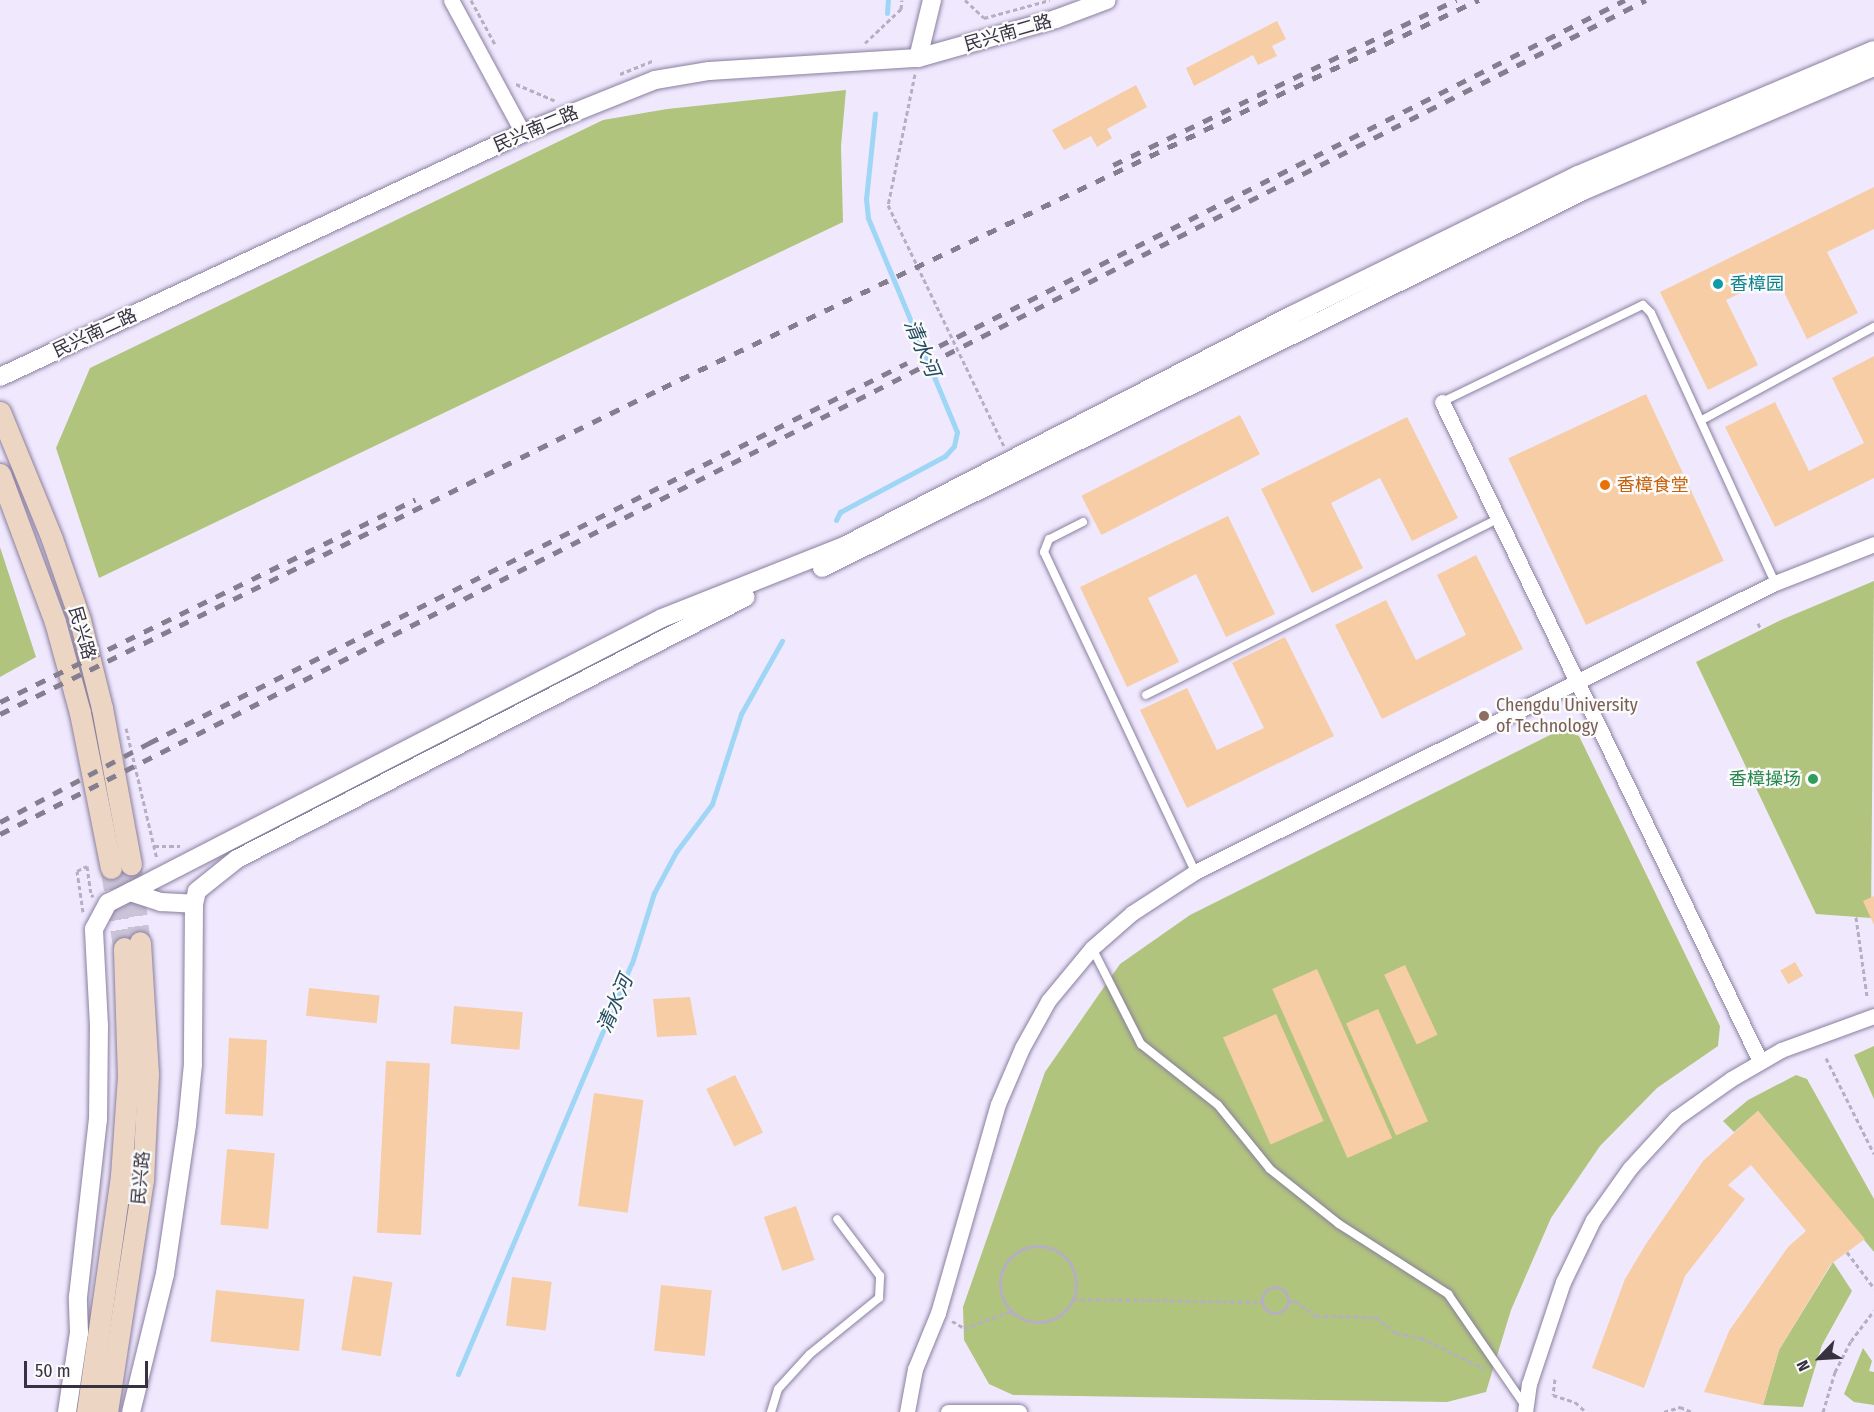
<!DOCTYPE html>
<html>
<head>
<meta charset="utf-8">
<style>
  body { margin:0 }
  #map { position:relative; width:1874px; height:1412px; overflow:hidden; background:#f0e9fe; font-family:"Fira Sans Condensed","Noto Sans SC",sans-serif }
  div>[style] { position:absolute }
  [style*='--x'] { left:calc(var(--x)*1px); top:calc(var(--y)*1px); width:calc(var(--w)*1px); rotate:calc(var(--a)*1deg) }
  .green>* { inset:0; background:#b1c47e }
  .stream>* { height:5px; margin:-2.5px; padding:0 2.5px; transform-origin:2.5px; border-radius:2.5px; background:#9fd6f5 }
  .building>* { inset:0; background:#f7cda5; transform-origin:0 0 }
  .secondary-tunnel>* { height:21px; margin-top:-10.5px; transform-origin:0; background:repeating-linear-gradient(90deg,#cbc4d8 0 21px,transparent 0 31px) }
  .path>* { height:3px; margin-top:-1.5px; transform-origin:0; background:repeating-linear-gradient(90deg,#b6afc2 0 4.5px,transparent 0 7.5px) }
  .path>.ring { margin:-1.5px; padding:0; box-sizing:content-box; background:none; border:3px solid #b6afc2; border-radius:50% }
  .roads { filter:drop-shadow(0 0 2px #8a7f9f) drop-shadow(0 0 2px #8a7f9f) }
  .service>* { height:8px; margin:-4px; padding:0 4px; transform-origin:4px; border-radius:4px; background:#fff }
  .minor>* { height:15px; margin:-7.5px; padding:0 7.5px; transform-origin:7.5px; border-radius:7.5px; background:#fff }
  .tertiary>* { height:18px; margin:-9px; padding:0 9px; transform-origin:9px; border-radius:9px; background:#fff }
  .secondary>* { height:21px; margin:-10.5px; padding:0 10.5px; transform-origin:10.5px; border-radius:10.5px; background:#ecd6c3 }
  .rail>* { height:4.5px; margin-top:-2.25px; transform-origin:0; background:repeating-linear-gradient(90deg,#847e8f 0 10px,transparent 0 20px) }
  .dots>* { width:16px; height:16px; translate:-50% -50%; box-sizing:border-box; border:3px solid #fbfbfb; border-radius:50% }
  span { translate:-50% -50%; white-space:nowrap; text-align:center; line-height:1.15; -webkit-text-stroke:4.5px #fbfbfb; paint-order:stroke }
  .street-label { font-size:18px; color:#373240 }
  .culture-label { font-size:18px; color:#0d838f }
  .left { translate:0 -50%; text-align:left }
  .food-label { font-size:18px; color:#c56008 }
  .education-label { font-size:18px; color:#785e54 }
  .leisure-label { font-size:18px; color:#27864d }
  .right { translate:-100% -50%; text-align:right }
  .water-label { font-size:20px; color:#224c62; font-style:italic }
  .north { position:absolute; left:1790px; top:1328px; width:60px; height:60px; -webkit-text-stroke:4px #fbfbfb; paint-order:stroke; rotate:245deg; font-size:16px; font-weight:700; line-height:24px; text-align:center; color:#373240 }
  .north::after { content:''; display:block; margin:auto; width:21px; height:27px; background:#373240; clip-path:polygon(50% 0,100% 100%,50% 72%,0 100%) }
  .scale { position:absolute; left:24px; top:1361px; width:124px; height:27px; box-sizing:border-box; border:3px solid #373240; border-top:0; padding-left:8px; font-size:18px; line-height:21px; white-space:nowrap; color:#373240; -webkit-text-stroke:4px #fbfbfb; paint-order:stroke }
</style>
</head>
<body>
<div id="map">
  <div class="green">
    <i style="clip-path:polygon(846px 90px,841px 146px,843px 222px,99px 578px,56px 448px,90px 368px,603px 120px,667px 109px)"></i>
    <i style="clip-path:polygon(0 547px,36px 657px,0 677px)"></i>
    <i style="clip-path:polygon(1874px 581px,1871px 918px,1816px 914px,1696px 662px,1781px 620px)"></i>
    <i style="clip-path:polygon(1560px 730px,1579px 736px,1720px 1026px,1718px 1046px,1657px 1088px,1600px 1146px,1551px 1218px,1511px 1310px,1486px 1392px,1447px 1402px,1013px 1395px,989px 1384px,964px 1340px,963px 1307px,1045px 1072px,1120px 964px,1190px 915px)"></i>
    <i style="clip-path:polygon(1874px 1046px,1874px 1099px,1854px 1055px)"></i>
    <i style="clip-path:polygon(1796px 1075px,1807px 1079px,1874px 1199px,1874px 1252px,1758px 1111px,1734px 1132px,1723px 1121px,1748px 1100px)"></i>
    <i style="clip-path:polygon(1833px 1262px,1852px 1291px,1822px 1345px,1803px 1407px,1763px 1405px,1779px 1350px)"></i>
    <i style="clip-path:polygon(1863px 1348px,1872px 1361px,1869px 1371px,1874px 1372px,1874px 1405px,1854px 1402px,1844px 1394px)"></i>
  </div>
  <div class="stream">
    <i style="--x:887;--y:13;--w:13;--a:-86"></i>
    <i style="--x:836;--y:520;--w:9;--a:-63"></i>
    <i style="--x:840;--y:512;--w:119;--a:-28.1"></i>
    <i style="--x:945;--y:456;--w:13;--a:-48"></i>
    <i style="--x:954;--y:446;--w:14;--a:-78"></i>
    <i style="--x:957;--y:432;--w:232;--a:-112.6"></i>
    <i style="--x:868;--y:218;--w:19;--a:-96"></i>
    <i style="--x:866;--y:199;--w:86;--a:-84"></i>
    <i style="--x:458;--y:1374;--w:446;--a:-67.1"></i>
    <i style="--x:632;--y:963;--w:73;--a:-72.6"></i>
    <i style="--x:654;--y:893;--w:47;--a:-61.8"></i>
    <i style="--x:676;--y:852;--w:60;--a:-53.1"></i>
    <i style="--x:712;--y:804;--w:95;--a:-72.1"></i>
    <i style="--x:741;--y:714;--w:84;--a:-60.7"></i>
  </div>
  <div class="building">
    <i style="clip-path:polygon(1277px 21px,1286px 39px,1272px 46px,1277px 56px,1258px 65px,1253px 55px,1194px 86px,1186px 68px)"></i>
    <i style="clip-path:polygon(1136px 85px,1147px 107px,1107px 129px,1112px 138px,1097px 147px,1091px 136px,1064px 150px,1052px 130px)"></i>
    <i style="clip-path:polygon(1874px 187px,1874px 229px,1827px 252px,1858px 313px,1807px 339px,1776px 276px,1726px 300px,1758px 365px,1708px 390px,1660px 292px)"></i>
    <i style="clip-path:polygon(1874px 356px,1874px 478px,1775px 527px,1725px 427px,1775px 402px,1809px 471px,1864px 443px,1832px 378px)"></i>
    <i style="left:1646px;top:394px;width:184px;height:152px;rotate:65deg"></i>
    <i style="left:1240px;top:415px;width:44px;height:178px;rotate:63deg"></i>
    <i style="clip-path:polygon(1407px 417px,1458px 518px,1412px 541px,1380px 478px,1331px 503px,1363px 568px,1312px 593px,1261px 489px)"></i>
    <i style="clip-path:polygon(1228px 516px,1275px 614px,1226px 637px,1196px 574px,1148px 598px,1179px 662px,1127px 687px,1080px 587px)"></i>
    <i style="clip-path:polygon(1476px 555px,1523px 649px,1382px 719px,1335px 625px,1386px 600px,1416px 660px,1466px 635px,1437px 575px)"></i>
    <i style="clip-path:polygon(1285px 637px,1334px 736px,1187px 808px,1140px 710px,1187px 688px,1217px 750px,1264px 728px,1232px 663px)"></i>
    <i style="clip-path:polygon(1874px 896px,1874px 925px,1863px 901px)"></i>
    <i style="left:1795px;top:962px;width:16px;height:17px;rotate:60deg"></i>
    <i style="left:1405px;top:965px;width:77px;height:23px;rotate:65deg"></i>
    <i style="left:1317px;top:969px;width:185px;height:49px;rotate:66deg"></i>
    <i style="left:309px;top:988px;width:71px;height:28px;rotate:6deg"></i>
    <i style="clip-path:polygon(690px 997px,697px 1035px,657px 1037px,653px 999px)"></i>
    <i style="left:454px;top:1006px;width:69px;height:38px;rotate:5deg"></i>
    <i style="left:1378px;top:1009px;width:123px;height:35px;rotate:66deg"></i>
    <i style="left:1276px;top:1014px;width:117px;height:58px;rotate:66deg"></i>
    <i style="left:229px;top:1038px;width:38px;height:76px;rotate:3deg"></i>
    <i style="left:386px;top:1061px;width:44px;height:172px;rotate:3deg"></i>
    <i style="left:735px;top:1075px;width:64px;height:32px;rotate:64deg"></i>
    <i style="left:594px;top:1093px;width:50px;height:114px;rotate:8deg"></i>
    <i style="clip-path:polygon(1758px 1111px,1865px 1239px,1831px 1264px,1779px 1350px,1763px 1405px,1704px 1392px,1729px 1331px,1788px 1247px,1806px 1231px,1751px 1165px,1728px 1185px,1745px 1199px,1685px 1276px,1644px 1388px,1592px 1368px,1625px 1279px,1646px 1244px,1703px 1161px)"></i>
    <i style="left:227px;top:1149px;width:48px;height:76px;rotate:5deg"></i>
    <i style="left:796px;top:1206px;width:57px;height:34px;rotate:71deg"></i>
    <i style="left:353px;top:1276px;width:40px;height:75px;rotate:9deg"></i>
    <i style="left:512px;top:1277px;width:40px;height:49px;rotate:7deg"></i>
    <i style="left:661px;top:1285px;width:51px;height:66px;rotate:6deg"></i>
    <i style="left:216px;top:1290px;width:89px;height:52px;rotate:6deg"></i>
  </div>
  <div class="secondary-tunnel">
    <i style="--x:131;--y:864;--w:79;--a:83.4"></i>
    <i style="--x:111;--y:868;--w:81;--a:80.8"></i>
  </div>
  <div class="path">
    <i style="--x:471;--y:0;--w:52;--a:61.5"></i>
    <i style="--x:965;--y:0;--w:26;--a:43"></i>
    <i style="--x:984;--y:18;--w:68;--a:-15.3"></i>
    <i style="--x:865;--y:43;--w:50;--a:-43.4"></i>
    <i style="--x:901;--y:9;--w:9;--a:-84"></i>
    <i style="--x:620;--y:74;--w:35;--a:-22"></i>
    <i style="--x:915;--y:74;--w:134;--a:101.6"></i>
    <i style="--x:888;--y:205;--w:267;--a:64.3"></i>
    <i style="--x:516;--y:84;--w:43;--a:23"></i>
    <i style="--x:1758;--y:623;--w:8;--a:67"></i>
    <i style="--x:126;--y:728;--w:135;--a:76.7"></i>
    <i style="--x:154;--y:846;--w:26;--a:0"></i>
    <i style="--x:83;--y:912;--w:41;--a:-98.3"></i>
    <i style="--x:77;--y:871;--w:11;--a:-27"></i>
    <i style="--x:87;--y:866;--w:30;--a:82"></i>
    <i style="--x:91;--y:896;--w:3;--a:-18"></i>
    <i style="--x:1856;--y:917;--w:80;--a:82.1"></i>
    <i style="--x:1826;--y:1058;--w:107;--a:63.4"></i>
    <i class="ring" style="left:1000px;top:1246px;width:73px;height:73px"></i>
    <i style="--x:1847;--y:1252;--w:45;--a:53.1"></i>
    <i class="ring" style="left:1262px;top:1287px;width:23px;height:23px"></i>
    <i style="--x:1073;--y:1299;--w:189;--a:0.9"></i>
    <i style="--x:1289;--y:1301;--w:6;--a:0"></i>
    <i style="--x:1295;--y:1301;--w:26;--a:36"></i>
    <i style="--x:1316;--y:1316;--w:59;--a:1"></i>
    <i style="--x:1375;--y:1317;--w:26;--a:37"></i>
    <i style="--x:1396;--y:1333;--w:25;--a:11"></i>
    <i style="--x:1421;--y:1338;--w:70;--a:25.5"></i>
    <i style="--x:952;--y:1321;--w:14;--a:30"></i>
    <i style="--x:964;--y:1328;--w:51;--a:-19.5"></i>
    <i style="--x:1555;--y:1379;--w:16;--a:97"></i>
    <i style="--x:1553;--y:1395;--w:23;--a:18"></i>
    <i style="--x:1575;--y:1402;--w:15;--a:42"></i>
    <i style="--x:1664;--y:1412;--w:17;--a:-17"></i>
    <i style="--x:1680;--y:1407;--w:13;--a:23"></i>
    <i style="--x:1823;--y:1412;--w:42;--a:-73.3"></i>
    <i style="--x:1835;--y:1372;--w:35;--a:-63"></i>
    <i style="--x:1851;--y:1341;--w:38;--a:-53"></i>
  </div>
  <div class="roads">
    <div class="service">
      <i style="--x:1442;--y:402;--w:223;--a:-25.8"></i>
      <i style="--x:1643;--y:305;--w:11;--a:45"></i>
      <i style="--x:1651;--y:313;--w:297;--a:65.3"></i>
      <i style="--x:1702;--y:420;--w:196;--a:-28.4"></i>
      <i style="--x:1083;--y:522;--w:38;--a:153"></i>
      <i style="--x:1049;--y:539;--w:14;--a:111"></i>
      <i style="--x:1044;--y:552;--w:354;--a:64.7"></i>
      <i style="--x:1146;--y:695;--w:395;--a:-26.6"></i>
      <i style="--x:1092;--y:948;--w:108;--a:63"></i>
      <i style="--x:1141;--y:1044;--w:98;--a:38.4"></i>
      <i style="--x:1218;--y:1105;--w:82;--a:50.9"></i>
      <i style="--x:1270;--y:1169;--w:88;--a:38.6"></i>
      <i style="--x:1339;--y:1224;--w:130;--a:32.7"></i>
      <i style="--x:1448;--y:1294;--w:134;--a:55.4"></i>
      <i style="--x:771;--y:1412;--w:24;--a:-73"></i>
      <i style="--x:778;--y:1389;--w:47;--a:-47.6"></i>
      <i style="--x:810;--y:1354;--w:89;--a:-39.1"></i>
      <i style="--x:879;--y:1298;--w:22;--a:-87"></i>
      <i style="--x:880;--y:1276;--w:71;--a:-127"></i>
    </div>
    <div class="minor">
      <i style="--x:451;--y:0;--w:151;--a:61.6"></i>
      <i style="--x:1442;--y:402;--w:732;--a:64.24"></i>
      <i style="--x:907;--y:1412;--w:44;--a:-79.5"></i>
      <i style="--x:915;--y:1369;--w:61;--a:-67.7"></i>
      <i style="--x:938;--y:1313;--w:217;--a:-74"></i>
      <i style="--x:998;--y:1104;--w:61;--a:-66.8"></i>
      <i style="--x:1022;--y:1048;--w:54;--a:-61"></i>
      <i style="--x:1048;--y:1001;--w:69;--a:-50.3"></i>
      <i style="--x:1092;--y:948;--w:53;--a:-41.2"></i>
      <i style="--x:1132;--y:913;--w:75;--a:-33.1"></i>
      <i style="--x:1195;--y:872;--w:648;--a:-26.49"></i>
      <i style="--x:1775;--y:583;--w:106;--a:-21.5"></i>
      <i style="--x:948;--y:1412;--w:71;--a:0"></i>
      <i style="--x:1525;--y:1412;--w:28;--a:-82"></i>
      <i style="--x:1529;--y:1384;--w:108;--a:-71.6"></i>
      <i style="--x:1563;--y:1282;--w:69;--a:-64.2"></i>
      <i style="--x:1593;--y:1220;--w:64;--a:-54.6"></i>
      <i style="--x:1630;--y:1168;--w:68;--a:-47.4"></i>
      <i style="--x:1676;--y:1118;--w:67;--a:-35.3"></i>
      <i style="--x:1731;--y:1079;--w:58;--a:-30.1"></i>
      <i style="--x:1781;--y:1050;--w:99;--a:-20.1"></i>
    </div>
    <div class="tertiary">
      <i style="--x:918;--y:58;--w:60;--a:-76.4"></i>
      <i style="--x:0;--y:377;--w:577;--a:-25.01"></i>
      <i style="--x:523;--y:133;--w:142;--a:-21.9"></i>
      <i style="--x:655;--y:80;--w:55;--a:-9.5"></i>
      <i style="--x:709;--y:71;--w:209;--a:-3.6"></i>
      <i style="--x:918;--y:58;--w:143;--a:-15.8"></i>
      <i style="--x:1056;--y:19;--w:54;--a:-20.4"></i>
      <i style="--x:822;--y:568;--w:849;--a:-26.35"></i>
      <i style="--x:1583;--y:191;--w:316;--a:-23.1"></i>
      <i style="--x:130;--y:892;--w:598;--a:-27.25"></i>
      <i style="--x:662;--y:618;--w:198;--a:-21.6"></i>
      <i style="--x:846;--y:545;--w:504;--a:-27.28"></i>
      <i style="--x:1294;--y:314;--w:316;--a:-26.1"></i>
      <i style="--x:1578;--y:175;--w:321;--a:-22.9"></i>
      <i style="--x:194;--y:904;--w:13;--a:-77"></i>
      <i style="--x:197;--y:891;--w:51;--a:-38.7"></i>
      <i style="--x:237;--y:859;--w:572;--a:-27.24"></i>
      <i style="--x:67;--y:1412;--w:80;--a:-81.4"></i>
      <i style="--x:79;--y:1333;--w:36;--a:-92"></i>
      <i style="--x:78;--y:1297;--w:178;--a:-83.6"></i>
      <i style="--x:98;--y:1120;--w:94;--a:-89.4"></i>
      <i style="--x:99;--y:1026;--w:97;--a:-93"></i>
      <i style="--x:94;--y:929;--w:30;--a:-62"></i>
      <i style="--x:108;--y:903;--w:25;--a:-27"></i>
      <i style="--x:130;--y:892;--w:33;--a:18"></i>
      <i style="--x:161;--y:902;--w:33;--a:3"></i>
      <i style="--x:194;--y:904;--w:160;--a:90.4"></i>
      <i style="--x:193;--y:1064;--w:61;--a:95.6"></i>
      <i style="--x:187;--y:1125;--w:151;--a:98.4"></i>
      <i style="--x:165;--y:1274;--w:142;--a:103.8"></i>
    </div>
    <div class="secondary">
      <i style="--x:0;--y:412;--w:137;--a:67.7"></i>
      <i style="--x:52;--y:539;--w:86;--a:70.9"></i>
      <i style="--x:80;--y:620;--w:91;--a:76"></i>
      <i style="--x:102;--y:708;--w:159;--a:79.5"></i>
      <i style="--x:0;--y:474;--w:158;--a:69.6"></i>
      <i style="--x:55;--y:622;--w:94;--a:74.6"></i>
      <i style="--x:80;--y:713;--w:158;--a:78.7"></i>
      <i style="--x:87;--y:1412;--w:238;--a:-81.8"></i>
      <i style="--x:121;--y:1176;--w:99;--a:-86"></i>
      <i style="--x:128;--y:1077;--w:129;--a:-91.8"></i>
      <i style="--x:107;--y:1412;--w:235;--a:-81.2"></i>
      <i style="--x:143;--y:1180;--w:106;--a:-87.3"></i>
      <i style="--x:148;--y:1074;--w:132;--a:-93.5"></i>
    </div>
  </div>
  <div class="rail">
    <i style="--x:1113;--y:165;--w:381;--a:-25.7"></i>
    <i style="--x:939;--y:346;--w:768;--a:-26.77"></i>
    <i style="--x:0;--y:702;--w:462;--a:-26"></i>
    <i style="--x:0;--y:714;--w:738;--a:-26.22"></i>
    <i style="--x:662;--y:388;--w:904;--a:-25.43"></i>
    <i style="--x:0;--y:822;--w:169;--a:-27.9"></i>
    <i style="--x:149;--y:743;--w:848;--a:-26.63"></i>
    <i style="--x:0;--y:834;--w:1845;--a:-26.87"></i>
  </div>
  <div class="dots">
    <i style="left:1718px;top:284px;background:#0f9aa8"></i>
    <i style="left:1605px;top:485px;background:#e8710a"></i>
    <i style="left:1484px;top:716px;background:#8d6e63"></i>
    <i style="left:1813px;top:779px;background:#2e9e5b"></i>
  </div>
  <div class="street-label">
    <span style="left:1008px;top:33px;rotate:-16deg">民兴南二路</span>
    <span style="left:536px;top:129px;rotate:-23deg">民兴南二路</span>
    <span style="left:95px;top:333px;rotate:-25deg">民兴南二路</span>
    <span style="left:82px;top:633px;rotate:74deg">民兴路</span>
    <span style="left:141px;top:1178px;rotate:-85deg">民兴路</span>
  </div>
  <div class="culture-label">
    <span class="left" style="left:1730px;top:284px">香樟园</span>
  </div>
  <div class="food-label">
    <span class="left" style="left:1617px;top:485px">香樟食堂</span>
  </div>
  <div class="education-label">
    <span class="left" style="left:1496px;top:716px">Chengdu University<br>of Technology</span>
  </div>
  <div class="leisure-label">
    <span class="right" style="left:1801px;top:779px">香樟操场</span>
  </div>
  <div class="water-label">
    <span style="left:922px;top:348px;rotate:67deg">清水河</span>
    <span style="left:615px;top:1004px;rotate:-67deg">清水河</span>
  </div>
  <div class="north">N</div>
  <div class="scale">50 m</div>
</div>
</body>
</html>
